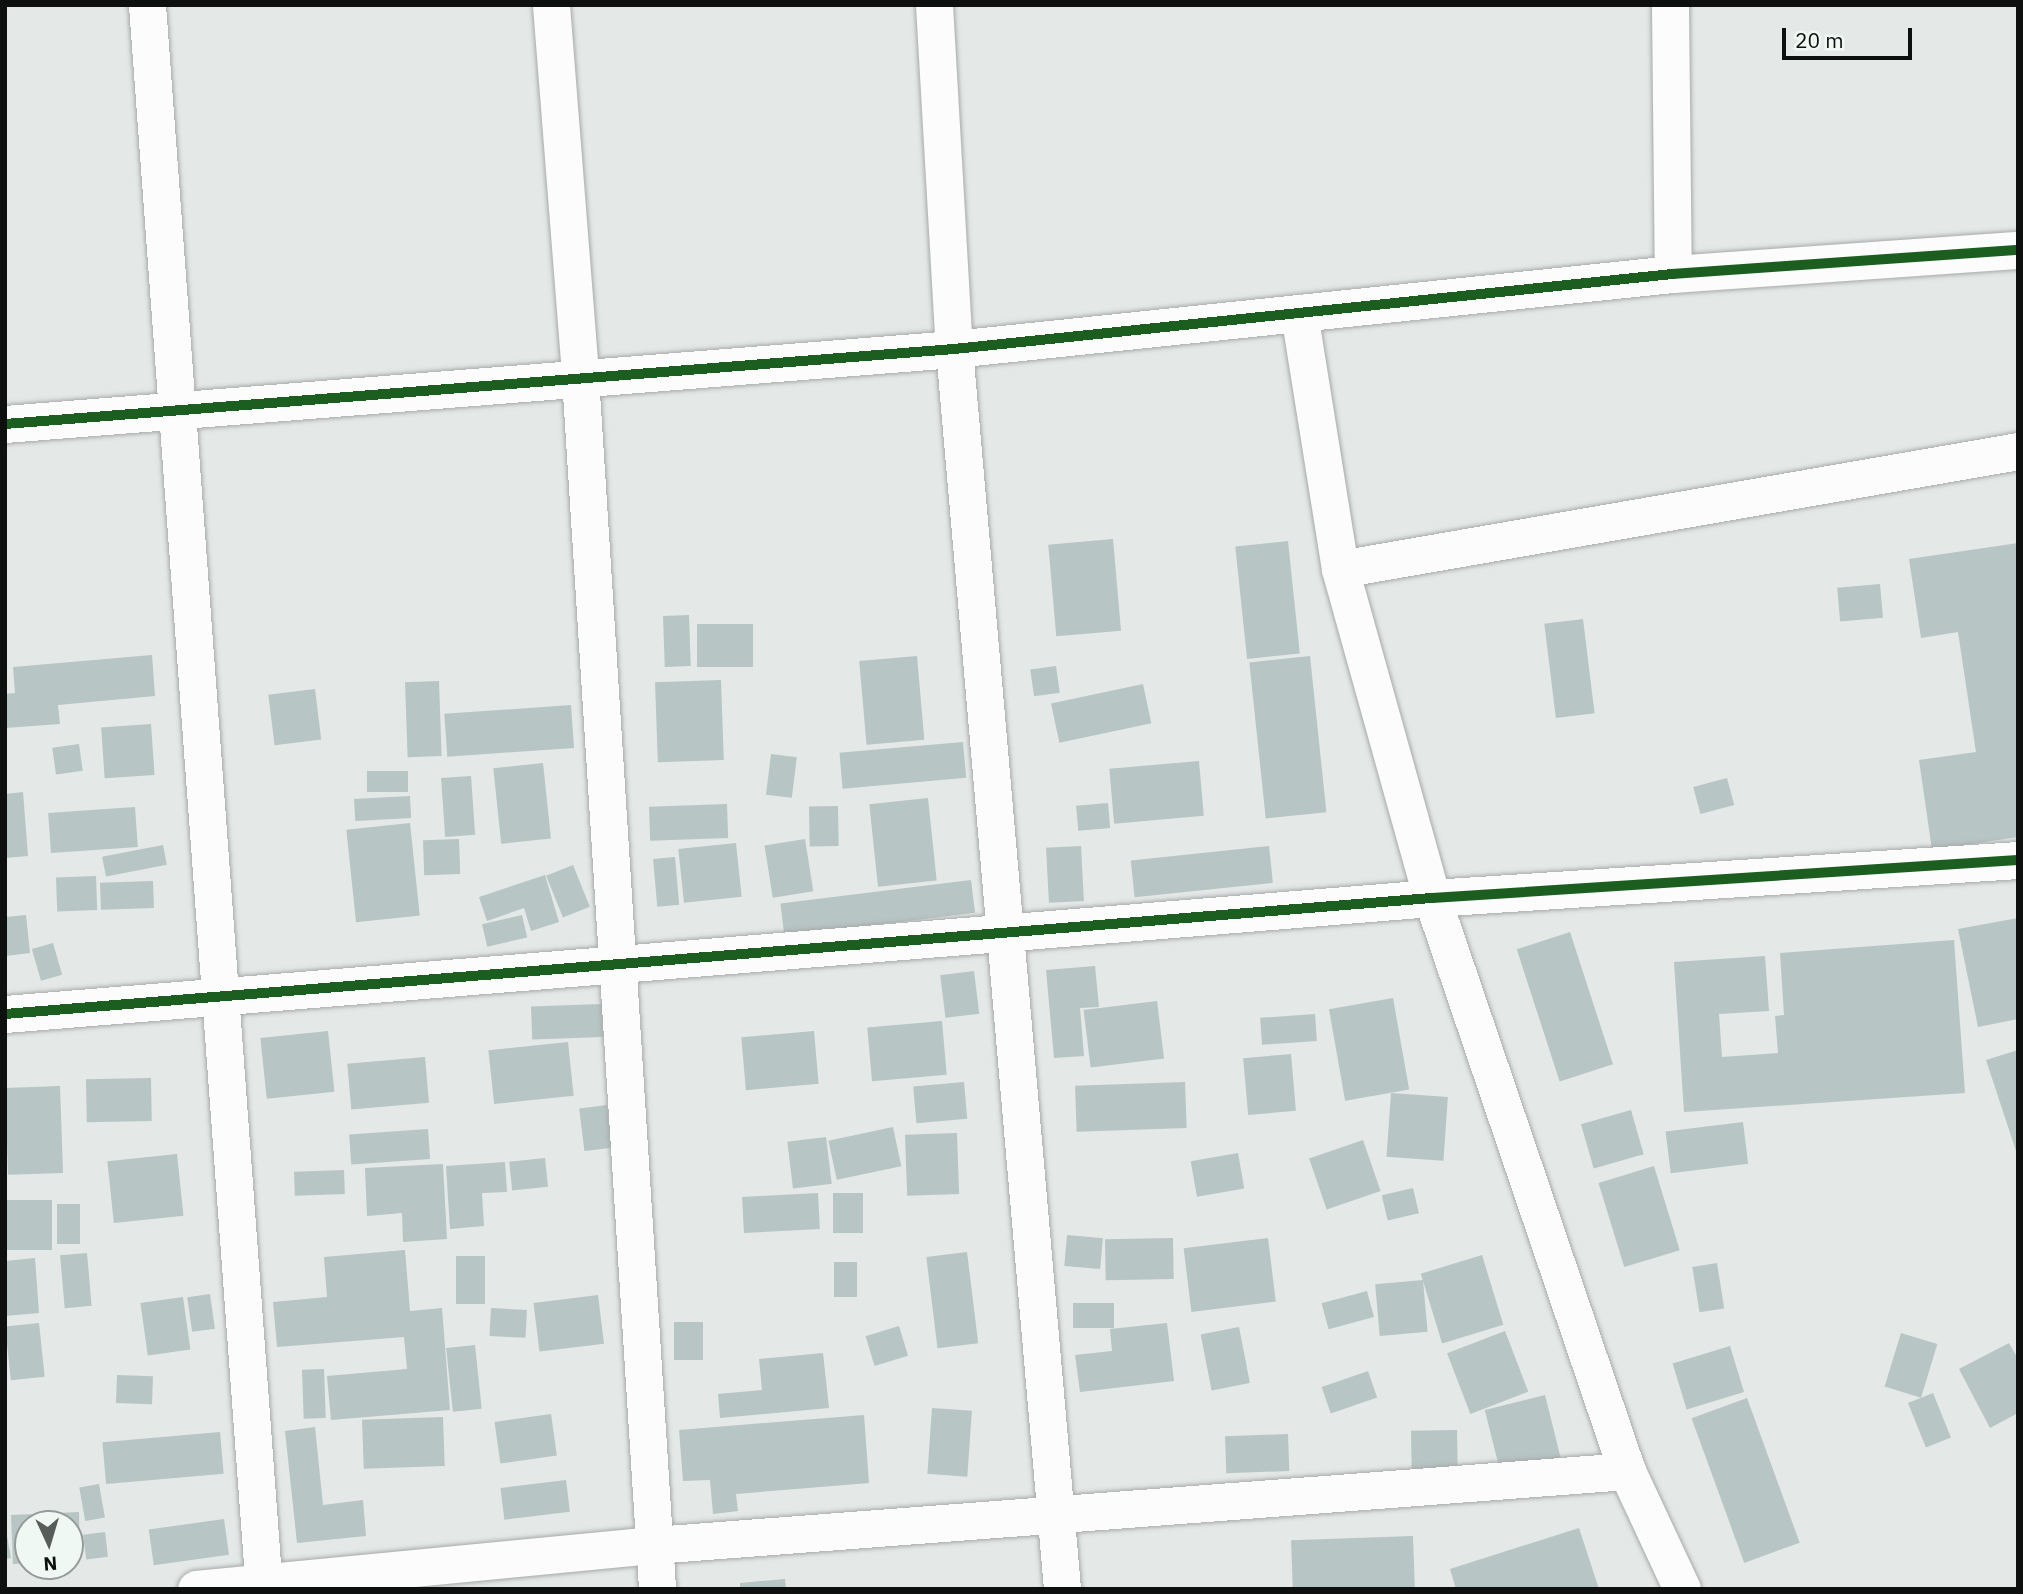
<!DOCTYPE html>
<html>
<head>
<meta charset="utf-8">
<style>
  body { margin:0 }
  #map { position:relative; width:2023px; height:1594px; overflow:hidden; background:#e4e8e6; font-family:"IBM Plex Sans",sans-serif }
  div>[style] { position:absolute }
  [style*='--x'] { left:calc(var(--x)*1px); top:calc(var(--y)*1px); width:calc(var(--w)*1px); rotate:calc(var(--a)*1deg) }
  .building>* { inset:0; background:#b7c5c4; transform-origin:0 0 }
  .roads { filter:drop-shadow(0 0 2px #a7aaa9) drop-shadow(0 0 2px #a7aaa9) }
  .street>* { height:37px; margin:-18.5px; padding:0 18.5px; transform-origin:18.5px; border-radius:18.5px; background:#fbfcfb }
  .cycleway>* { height:10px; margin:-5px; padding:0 5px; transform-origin:5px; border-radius:5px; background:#1b5e20 }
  span { translate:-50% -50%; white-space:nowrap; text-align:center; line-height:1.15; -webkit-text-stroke:5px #f0f8f4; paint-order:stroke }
  .frame { position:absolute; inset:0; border:7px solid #0d100f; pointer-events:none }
  .north { position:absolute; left:14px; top:1510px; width:70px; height:70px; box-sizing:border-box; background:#f0f8f4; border:2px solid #959b98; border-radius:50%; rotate:176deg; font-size:19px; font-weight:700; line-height:28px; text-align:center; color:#0d100f }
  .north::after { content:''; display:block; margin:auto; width:24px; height:32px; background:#585c5a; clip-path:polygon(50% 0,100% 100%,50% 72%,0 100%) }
  .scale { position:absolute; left:1782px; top:28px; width:130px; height:32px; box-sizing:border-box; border:4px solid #0d100f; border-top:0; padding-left:9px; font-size:21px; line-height:24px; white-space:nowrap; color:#0d100f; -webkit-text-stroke:5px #f0f8f4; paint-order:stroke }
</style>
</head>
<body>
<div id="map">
  <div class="building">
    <i style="left:1113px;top:539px;width:92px;height:65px;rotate:85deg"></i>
    <i style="left:1288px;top:541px;width:113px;height:53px;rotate:84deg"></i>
    <i style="clip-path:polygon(2018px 543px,2018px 837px,1932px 850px,1919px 760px,1976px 752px,1958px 632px,1921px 638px,1909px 559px)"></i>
    <i style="left:1880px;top:584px;width:34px;height:43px;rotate:85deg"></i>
    <i style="left:689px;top:615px;width:51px;height:26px;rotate:88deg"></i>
    <i style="left:1583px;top:619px;width:95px;height:39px;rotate:83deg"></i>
    <i style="left:753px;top:624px;width:43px;height:56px;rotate:90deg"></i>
    <i style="clip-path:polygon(152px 655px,155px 696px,58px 705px,60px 724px,5px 728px,5px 694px,15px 693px,13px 667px)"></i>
    <i style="left:917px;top:656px;width:84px;height:58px;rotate:85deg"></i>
    <i style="left:1310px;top:656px;width:157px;height:61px;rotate:84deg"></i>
    <i style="left:1056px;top:666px;width:27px;height:26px;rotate:82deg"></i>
    <i style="left:721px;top:680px;width:80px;height:66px;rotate:88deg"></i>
    <i style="left:439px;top:681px;width:75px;height:34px;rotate:88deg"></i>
    <i style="left:1143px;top:684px;width:40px;height:94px;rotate:78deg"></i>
    <i style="left:315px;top:689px;width:51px;height:47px;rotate:83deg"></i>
    <i style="left:571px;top:705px;width:43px;height:127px;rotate:86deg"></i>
    <i style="left:151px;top:724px;width:51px;height:50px;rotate:86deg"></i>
    <i style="left:963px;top:742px;width:36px;height:124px;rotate:85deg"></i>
    <i style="left:79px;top:744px;width:27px;height:27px;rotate:82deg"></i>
    <i style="left:771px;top:754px;width:26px;height:41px;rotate:7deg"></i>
    <i style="left:1199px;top:761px;width:55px;height:90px;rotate:85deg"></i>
    <i style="left:543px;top:763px;width:76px;height:50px;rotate:84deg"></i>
    <i style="left:408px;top:771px;width:21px;height:41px;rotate:90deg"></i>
    <i style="left:471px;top:776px;width:59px;height:30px;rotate:86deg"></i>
    <i style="left:1727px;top:778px;width:28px;height:35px;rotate:75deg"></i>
    <i style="clip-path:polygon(23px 792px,28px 856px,5px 858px,5px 794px)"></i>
    <i style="left:410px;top:796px;width:22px;height:56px;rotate:87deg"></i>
    <i style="left:928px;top:798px;width:83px;height:59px;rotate:84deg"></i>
    <i style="left:1108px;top:803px;width:25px;height:32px;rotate:85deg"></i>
    <i style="left:727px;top:804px;width:34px;height:78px;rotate:88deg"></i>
    <i style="left:838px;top:806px;width:40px;height:29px;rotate:89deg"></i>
    <i style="left:135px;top:807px;width:40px;height:87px;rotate:86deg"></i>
    <i style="left:410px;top:823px;width:93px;height:64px;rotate:84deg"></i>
    <i style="left:459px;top:839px;width:35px;height:36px;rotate:88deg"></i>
    <i style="left:805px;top:839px;width:53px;height:41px;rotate:81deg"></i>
    <i style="left:736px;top:843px;width:54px;height:58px;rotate:84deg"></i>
    <i style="left:163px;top:845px;width:20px;height:62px;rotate:79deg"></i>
    <i style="left:1081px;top:846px;width:55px;height:35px;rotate:87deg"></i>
    <i style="left:1269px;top:846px;width:37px;height:139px;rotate:84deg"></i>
    <i style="left:675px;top:857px;width:48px;height:22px;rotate:85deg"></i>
    <i style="left:573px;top:865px;width:45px;height:29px;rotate:68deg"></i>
    <i style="clip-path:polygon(545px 875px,559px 922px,531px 931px,524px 908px,487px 921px,479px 897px)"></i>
    <i style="left:96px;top:876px;width:34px;height:40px;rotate:88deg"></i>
    <i style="left:971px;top:880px;width:33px;height:192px;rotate:83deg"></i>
    <i style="left:153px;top:881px;width:27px;height:53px;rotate:88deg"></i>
    <i style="clip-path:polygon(26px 915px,30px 953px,5px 956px,5px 917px)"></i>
    <i style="left:522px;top:915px;width:23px;height:41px;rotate:77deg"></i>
    <i style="clip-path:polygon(2018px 918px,2018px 1019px,1978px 1027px,1958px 929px)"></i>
    <i style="left:1570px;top:932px;width:139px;height:56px;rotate:72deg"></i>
    <i style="clip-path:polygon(1954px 940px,1965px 1093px,1684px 1112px,1674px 962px,1765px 956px,1769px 1011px,1719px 1014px,1722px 1057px,1778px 1053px,1775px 1016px,1784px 1015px,1780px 953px)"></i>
    <i style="left:53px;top:943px;width:33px;height:22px;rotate:74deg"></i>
    <i style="clip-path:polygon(1095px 966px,1099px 1007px,1080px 1008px,1084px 1056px,1054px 1058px,1046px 970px)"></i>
    <i style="left:974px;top:971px;width:43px;height:34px;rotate:83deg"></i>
    <i style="left:1393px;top:998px;width:93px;height:65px;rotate:80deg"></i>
    <i style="left:1157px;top:1001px;width:58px;height:74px;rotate:83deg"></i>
    <i style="left:602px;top:1004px;width:33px;height:71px;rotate:88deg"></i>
    <i style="left:1315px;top:1014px;width:27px;height:55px;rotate:86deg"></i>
    <i style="left:942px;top:1021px;width:54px;height:75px;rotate:85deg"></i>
    <i style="left:328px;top:1031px;width:61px;height:68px;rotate:84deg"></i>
    <i style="left:814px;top:1031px;width:53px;height:73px;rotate:85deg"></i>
    <i style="left:568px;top:1042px;width:54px;height:80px;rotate:84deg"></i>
    <i style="clip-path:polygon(2018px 1050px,2018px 1154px,2017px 1154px,1986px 1060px)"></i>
    <i style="left:1291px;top:1054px;width:57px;height:48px;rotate:85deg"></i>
    <i style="left:425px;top:1057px;width:46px;height:78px;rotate:85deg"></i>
    <i style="left:151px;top:1078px;width:43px;height:65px;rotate:89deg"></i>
    <i style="left:964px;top:1082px;width:37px;height:51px;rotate:85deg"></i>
    <i style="left:1185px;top:1082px;width:46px;height:110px;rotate:88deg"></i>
    <i style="left:60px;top:1086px;width:87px;height:55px;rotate:88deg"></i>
    <i style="left:1391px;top:1093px;width:57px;height:64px;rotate:4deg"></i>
    <i style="left:607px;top:1105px;width:43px;height:28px;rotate:83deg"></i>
    <i style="left:1631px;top:1110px;width:46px;height:52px;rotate:74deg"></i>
    <i style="left:1743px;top:1122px;width:42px;height:78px;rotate:83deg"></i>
    <i style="left:893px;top:1127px;width:40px;height:66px;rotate:78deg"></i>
    <i style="left:428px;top:1129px;width:30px;height:79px;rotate:86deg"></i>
    <i style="left:957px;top:1133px;width:61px;height:52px;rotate:88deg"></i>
    <i style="left:826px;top:1137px;width:47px;height:39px;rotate:83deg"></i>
    <i style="left:1363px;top:1140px;width:54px;height:57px;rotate:71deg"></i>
    <i style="left:1238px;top:1153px;width:36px;height:48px;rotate:80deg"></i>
    <i style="left:177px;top:1154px;width:62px;height:70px;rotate:84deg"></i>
    <i style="left:545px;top:1158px;width:29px;height:36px;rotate:84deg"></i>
    <i style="clip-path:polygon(505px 1162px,507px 1192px,482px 1193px,484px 1226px,450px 1229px,446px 1166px)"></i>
    <i style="clip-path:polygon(443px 1164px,447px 1239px,403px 1242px,402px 1213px,367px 1216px,365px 1168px)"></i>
    <i style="left:1654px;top:1166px;width:88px;height:58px;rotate:73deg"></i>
    <i style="left:344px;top:1170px;width:24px;height:50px;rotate:88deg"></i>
    <i style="left:1413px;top:1188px;width:26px;height:32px;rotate:77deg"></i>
    <i style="left:818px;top:1193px;width:36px;height:76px;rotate:87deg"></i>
    <i style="left:863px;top:1193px;width:40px;height:30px;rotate:90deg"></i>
    <i style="left:5px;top:1200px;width:47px;height:50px"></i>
    <i style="left:57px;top:1204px;width:23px;height:40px"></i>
    <i style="left:1067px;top:1235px;width:36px;height:31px;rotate:5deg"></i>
    <i style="left:1173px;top:1238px;width:41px;height:68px;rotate:89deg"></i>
    <i style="left:1268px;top:1238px;width:64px;height:85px;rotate:83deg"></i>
    <i style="clip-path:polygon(405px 1250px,410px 1311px,442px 1308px,450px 1410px,331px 1420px,327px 1376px,407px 1369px,404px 1337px,277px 1347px,273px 1302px,327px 1297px,324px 1257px)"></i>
    <i style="left:967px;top:1252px;width:92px;height:41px;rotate:83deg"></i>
    <i style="left:87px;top:1253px;width:53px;height:27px;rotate:85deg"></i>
    <i style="left:1482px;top:1255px;width:73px;height:64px;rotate:73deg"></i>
    <i style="left:456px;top:1256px;width:29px;height:48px"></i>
    <i style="clip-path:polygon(35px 1258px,39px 1313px,5px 1316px,5px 1261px)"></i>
    <i style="left:834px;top:1262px;width:23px;height:35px"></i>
    <i style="left:1717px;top:1263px;width:46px;height:25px;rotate:81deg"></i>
    <i style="left:1423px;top:1280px;width:52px;height:48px;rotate:85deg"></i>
    <i style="left:1367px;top:1291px;width:27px;height:47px;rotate:75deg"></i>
    <i style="left:210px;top:1294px;width:35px;height:23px;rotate:82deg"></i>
    <i style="left:598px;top:1295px;width:49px;height:65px;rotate:83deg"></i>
    <i style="left:183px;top:1297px;width:53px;height:43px;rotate:82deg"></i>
    <i style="left:1073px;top:1303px;width:41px;height:25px"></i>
    <i style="left:491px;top:1308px;width:36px;height:28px;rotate:3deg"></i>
    <i style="left:703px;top:1322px;width:38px;height:29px;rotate:90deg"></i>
    <i style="left:39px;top:1323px;width:54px;height:34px;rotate:84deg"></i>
    <i style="clip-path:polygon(1167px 1323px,1174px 1381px,1080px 1392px,1075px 1355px,1112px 1351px,1110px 1329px)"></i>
    <i style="left:899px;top:1326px;width:31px;height:35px;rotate:73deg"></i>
    <i style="left:1239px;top:1327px;width:57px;height:39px;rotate:79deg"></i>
    <i style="left:1505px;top:1331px;width:65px;height:62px;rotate:69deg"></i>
    <i style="left:1901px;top:1333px;width:38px;height:56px;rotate:17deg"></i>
    <i style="clip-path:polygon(2009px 1343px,2018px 1359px,2018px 1413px,1990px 1428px,1959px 1369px)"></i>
    <i style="left:475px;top:1345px;width:64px;height:29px;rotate:84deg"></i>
    <i style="left:1730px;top:1346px;width:48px;height:60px;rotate:73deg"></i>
    <i style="clip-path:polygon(823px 1353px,829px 1408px,720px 1418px,718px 1394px,762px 1390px,759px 1359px)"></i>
    <i style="left:324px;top:1369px;width:49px;height:22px;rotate:88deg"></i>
    <i style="left:1368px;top:1371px;width:28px;height:49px;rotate:71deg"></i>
    <i style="left:117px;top:1375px;width:36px;height:28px;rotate:2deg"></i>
    <i style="left:1933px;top:1393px;width:48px;height:27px;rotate:68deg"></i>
    <i style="left:1545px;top:1395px;width:66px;height:62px;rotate:76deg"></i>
    <i style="left:1747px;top:1398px;width:154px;height:59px;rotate:70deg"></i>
    <i style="left:932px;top:1408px;width:40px;height:66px;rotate:4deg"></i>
    <i style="left:551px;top:1414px;width:42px;height:57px;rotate:82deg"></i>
    <i style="clip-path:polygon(864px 1415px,869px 1483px,736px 1494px,738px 1511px,713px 1514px,710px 1480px,683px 1481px,679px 1430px)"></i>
    <i style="left:443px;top:1417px;width:49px;height:81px;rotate:88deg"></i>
    <i style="clip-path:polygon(315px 1427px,323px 1505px,363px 1500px,366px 1536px,297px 1543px,285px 1431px)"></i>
    <i style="left:1457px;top:1430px;width:39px;height:46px;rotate:89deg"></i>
    <i style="left:220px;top:1432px;width:42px;height:118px;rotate:85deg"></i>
    <i style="left:1288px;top:1434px;width:37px;height:63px;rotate:88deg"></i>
    <i style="left:566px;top:1480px;width:32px;height:66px;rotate:83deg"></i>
    <i style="left:99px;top:1484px;width:34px;height:20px;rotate:80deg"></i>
    <i style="clip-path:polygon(79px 1512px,80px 1561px,70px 1562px,70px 1524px,28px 1524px,28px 1563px,13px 1564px,11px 1515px)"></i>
    <i style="left:224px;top:1519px;width:36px;height:76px;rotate:82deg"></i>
    <i style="clip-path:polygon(5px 1525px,11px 1558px,5px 1559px)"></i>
    <i style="clip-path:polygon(1579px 1528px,1599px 1589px,1456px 1589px,1450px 1569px)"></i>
    <i style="left:105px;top:1532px;width:25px;height:22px;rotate:83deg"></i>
    <i style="left:1413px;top:1536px;width:53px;height:122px;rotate:88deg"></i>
    <i style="clip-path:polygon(785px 1579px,786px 1589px,740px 1589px,740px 1583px)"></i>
  </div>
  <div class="roads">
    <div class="street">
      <i style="--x:147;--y:5;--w:1588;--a:85.78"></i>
      <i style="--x:551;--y:5;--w:373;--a:85.5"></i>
      <i style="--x:580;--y:377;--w:1214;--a:86.36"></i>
      <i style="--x:934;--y:5;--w:345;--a:86.7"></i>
      <i style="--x:954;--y:349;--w:1245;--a:85.02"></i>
      <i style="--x:1670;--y:5;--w:269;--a:89.4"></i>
      <i style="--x:1299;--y:313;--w:259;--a:80.9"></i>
      <i style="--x:1340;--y:569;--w:342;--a:74.4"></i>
      <i style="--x:1432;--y:898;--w:605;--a:71.21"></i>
      <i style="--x:1627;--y:1471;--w:130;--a:65"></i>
      <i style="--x:5;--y:424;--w:952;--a:-4.52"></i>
      <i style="--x:954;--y:349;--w:723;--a:-5.96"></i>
      <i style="--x:1673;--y:274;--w:346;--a:-4"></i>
      <i style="--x:1340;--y:569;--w:688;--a:-9.87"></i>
      <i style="--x:5;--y:1014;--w:1432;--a:-4.65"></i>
      <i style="--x:1432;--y:898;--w:587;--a:-3.71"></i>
      <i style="--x:196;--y:1589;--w:460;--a:-5.5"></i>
      <i style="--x:654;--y:1545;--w:976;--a:-4.35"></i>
    </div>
  </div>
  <div class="cycleway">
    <i style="--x:5;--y:424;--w:952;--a:-4.52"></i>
    <i style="--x:954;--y:349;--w:723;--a:-5.96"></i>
    <i style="--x:1673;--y:274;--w:346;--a:-4"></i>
    <i style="--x:5;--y:1014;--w:1432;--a:-4.65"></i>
    <i style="--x:1432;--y:898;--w:587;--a:-3.71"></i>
  </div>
  <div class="frame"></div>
  <div class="north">N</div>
  <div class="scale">20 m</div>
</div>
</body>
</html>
